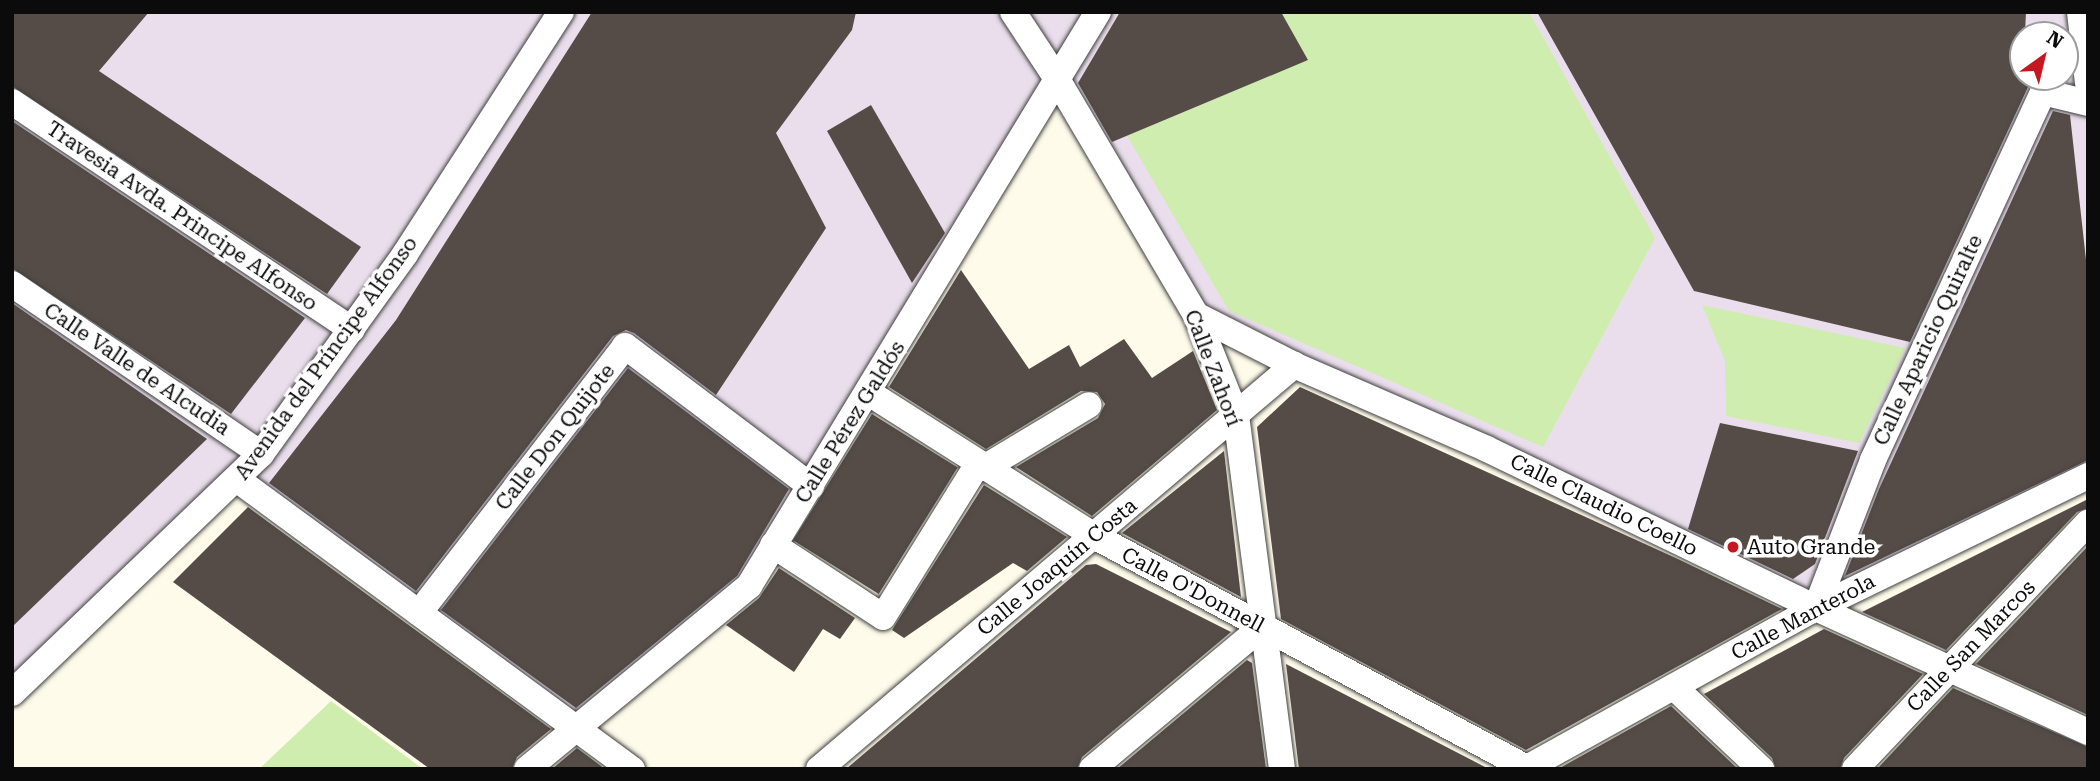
<!DOCTYPE html>
<html>
<head>
<meta charset="utf-8">
<style>
  body { margin:0 }
  #map { position:relative; width:2100px; height:781px; overflow:hidden; background:#fffbea; font-family:"Roboto Serif",serif }
  div>[style] { position:absolute }
  [style*='--x'] { left:calc(var(--x)*1px); top:calc(var(--y)*1px); width:calc(var(--w)*1px); rotate:calc(var(--a)*1deg) }
  .industrial>* { inset:0; background:#eadeec }
  .green>* { inset:0; background:#d0edb0 }
  .building>* { inset:0; background:#554c47; transform-origin:0 0 }
  .roads { filter:drop-shadow(0 0 2px #3e3e3e) drop-shadow(0 0 2px #3e3e3e) }
  .minor>* { height:26px; margin:-13px; padding:0 13px; transform-origin:13px; border-radius:13px; background:#fff }
  .dots>* { width:19px; height:19px; translate:-50% -50%; box-sizing:border-box; border:4px solid #fff; border-radius:50% }
  span { translate:-50% -50%; white-space:nowrap; text-align:center; line-height:1.15; -webkit-text-stroke:7px #fff; paint-order:stroke }
  .street-label { font-size:21px; color:#0b0b0b }
  .poi-label { font-size:21px; color:#0b0b0b }
  .left { translate:0 -50%; text-align:left }
  .frame { position:absolute; inset:0; border:14px solid #0b0b0b; pointer-events:none }
  .north { position:absolute; left:2009px; top:21px; width:70px; height:70px; box-sizing:border-box; background:#fff; border:2px solid #9d9d9d; border-radius:50%; rotate:34deg; font-size:19px; font-weight:700; line-height:28px; text-align:center; color:#0b0b0b }
  .north::after { content:''; display:block; margin:auto; width:24px; height:32px; background:#c71821; clip-path:polygon(50% 0,100% 100%,50% 72%,0 100%) }
</style>
</head>
<body>
<div id="map">
  <div class="industrial">
    <i style="clip-path:polygon(evenodd,12px 12px,2088px 12px,2088px 476px,1816px 608px,1196px 315px,1057px 79px,749px 586px,575px 728px,238px 480px,12px 691px,12px 12px,2023px 35px,2065px 35px,2065px 77px,2023px 77px,2023px 35px)"></i>
  </div>
  <div class="green">
    <i style="clip-path:polygon(1281px 12px,1529px 12px,1655px 238px,1543px 447px,1229px 311px,1127px 136px,1307px 60px)"></i>
    <i style="clip-path:polygon(1702px 305px,1905px 348px,1859px 443px,1726px 416px,1725px 361px)"></i>
    <i style="clip-path:polygon(331px 701px,423px 769px,259px 769px)"></i>
  </div>
  <div class="building">
    <i style="clip-path:polygon(12px 12px,149px 12px,99px 71px,361px 247px,327px 294px,12px 86px)"></i>
    <i style="clip-path:polygon(592px 12px,856px 12px,852px 30px,776px 133px,826px 228px,716px 395px,634px 333px,626px 330px,613px 336px,416px 591px,269px 483px,396px 320px)"></i>
    <i style="clip-path:polygon(1120px 12px,1281px 12px,1308px 60px,1112px 142px,1078px 83px)"></i>
    <i style="clip-path:polygon(1537px 12px,2026px 12px,2023px 77px,2028px 77px,2028px 87px,1910px 342px,1694px 291px)"></i>
    <i style="clip-path:polygon(871px 105px,945px 233px,912px 283px,827px 131px)"></i>
    <i style="clip-path:polygon(2053px 111px,2070px 115px,2088px 278px,2088px 460px,1845px 576px,1879px 489px)"></i>
    <i style="clip-path:polygon(12px 121px,305px 318px,231px 414px,12px 268px)"></i>
    <i style="clip-path:polygon(961px 270px,1029px 369px,1069px 345px,1080px 367px,1124px 339px,1152px 378px,1193px 351px,1217px 410px,1092px 516px,1016px 467px,1098px 418px,1105px 404px,1097px 392px,1081px 391px,986px 449px,889px 387px)"></i>
    <i style="clip-path:polygon(12px 303px,207px 439px,12px 627px)"></i>
    <i style="clip-path:polygon(628px 368px,789px 489px,737px 576px,576px 708px,441px 610px)"></i>
    <i style="clip-path:polygon(1300px 387px,1678px 559px,1782px 609px,1526px 750px,1281px 619px,1257px 427px)"></i>
    <i style="left:872px;top:414px;width:101px;height:149px;rotate:32deg"></i>
    <i style="clip-path:polygon(1720px 423px,1858px 451px,1815px 564px,1793px 579px,1688px 529px)"></i>
    <i style="clip-path:polygon(1224px 451px,1241px 597px,1122px 533px)"></i>
    <i style="clip-path:polygon(984px 485px,1067px 537px,1027px 571px,1013px 563px,904px 638px,892px 630px)"></i>
    <i style="clip-path:polygon(2088px 499px,2088px 508px,2077px 512px,1946px 650px,1862px 612px)"></i>
    <i style="clip-path:polygon(248px 507px,410px 626px,551px 729px,517px 757px,512px 769px,430px 769px,173px 582px)"></i>
    <i style="clip-path:polygon(2088px 546px,2088px 715px,1976px 664px)"></i>
    <i style="clip-path:polygon(1096px 564px,1231px 632px,1082px 757px,1077px 769px,846px 769px,1086px 565px)"></i>
    <i style="clip-path:polygon(779px 568px,855px 618px,840px 639px,823px 629px,794px 672px,726px 625px,759px 598px)"></i>
    <i style="clip-path:polygon(1824px 629px,1923px 674px,1844px 758px,1840px 769px,1776px 769px,1772px 758px,1704px 694px)"></i>
    <i style="clip-path:polygon(1247px 660px,1252px 663px,1266px 769px,1117px 769px)"></i>
    <i style="clip-path:polygon(1286px 664px,1489px 769px,1299px 769px)"></i>
    <i style="clip-path:polygon(1953px 688px,2088px 747px,2088px 769px,1877px 769px)"></i>
    <i style="clip-path:polygon(1671px 706px,1738px 769px,1558px 769px)"></i>
    <i style="clip-path:polygon(577px 748px,605px 769px,552px 769px)"></i>
  </div>
  <div class="roads">
    <div class="minor">
      <i style="--x:1013;--y:12;--w:80;--a:56.7"></i>
      <i style="--x:1057;--y:79;--w:274;--a:59.5"></i>
      <i style="--x:1196;--y:315;--w:108;--a:68.2"></i>
      <i style="--x:1236;--y:415;--w:357;--a:82.6"></i>
      <i style="--x:2080;--y:12;--w:71;--a:83.6"></i>
      <i style="--x:2043;--y:92;--w:46;--a:13.7"></i>
      <i style="--x:12;--y:102;--w:409;--a:33.8"></i>
      <i style="--x:12;--y:284;--w:301;--a:34.3"></i>
      <i style="--x:1196;--y:315;--w:110;--a:27"></i>
      <i style="--x:1294;--y:365;--w:210;--a:23.5"></i>
      <i style="--x:1487;--y:449;--w:365;--a:25.8"></i>
      <i style="--x:1816;--y:608;--w:299;--a:24.5"></i>
      <i style="--x:869;--y:393;--w:267;--a:32.4"></i>
      <i style="--x:1094;--y:536;--w:493;--a:28.2"></i>
      <i style="--x:984;--y:468;--w:122;--a:-31"></i>
      <i style="--x:238;--y:480;--w:489;--a:36.3"></i>
      <i style="--x:773;--y:545;--w:131;--a:33.2"></i>
      <i style="--x:883;--y:617;--w:180;--a:-58.2"></i>
      <i style="--x:1816;--y:608;--w:159;--a:-68.9"></i>
      <i style="--x:1873;--y:460;--w:422;--a:-65.2"></i>
      <i style="--x:419;--y:613;--w:337;--a:-52.3"></i>
      <i style="--x:625;--y:346;--w:233;--a:37"></i>
      <i style="--x:1674;--y:687;--w:120;--a:43.3"></i>
      <i style="--x:12;--y:693;--w:345;--a:-43.8"></i>
      <i style="--x:261;--y:454;--w:246;--a:-54.2"></i>
      <i style="--x:405;--y:254;--w:288;--a:-57.2"></i>
      <i style="--x:527;--y:769;--w:288;--a:-39.5"></i>
      <i style="--x:749;--y:586;--w:672;--a:-58.7"></i>
      <i style="--x:819;--y:769;--w:624;--a:-40.38"></i>
      <i style="--x:1092;--y:769;--w:222;--a:-39.9"></i>
      <i style="--x:1525;--y:769;--w:333;--a:-29"></i>
      <i style="--x:1816;--y:608;--w:302;--a:-25.9"></i>
      <i style="--x:1855;--y:769;--w:339;--a:-46.6"></i>
    </div>
  </div>
  <div class="dots">
    <i style="left:1733px;top:547px;background:#c71821"></i>
  </div>
  <div class="street-label">
    <span style="left:182px;top:216px;rotate:34deg">Travesia Avda. Principe Alfonso</span>
    <span style="left:1928px;top:340px;rotate:-65deg">Calle Aparicio Quiralte</span>
    <span style="left:326px;top:358px;rotate:-54deg">Avenida del Príncipe Alfonso</span>
    <span style="left:1213px;top:368px;rotate:69deg">Calle Zahorí</span>
    <span style="left:137px;top:369px;rotate:34deg">Calle Valle de Alcudia</span>
    <span style="left:850px;top:422px;rotate:-58deg">Calle Pérez Galdós</span>
    <span style="left:555px;top:437px;rotate:-52deg">Calle Don Quijote</span>
    <span style="left:1604px;top:505px;rotate:26deg">Calle Claudio Coello</span>
    <span style="left:1057px;top:567px;rotate:-40deg">Calle Joaquín Costa</span>
    <span style="left:1193px;top:590px;rotate:28deg">Calle O'Donnell</span>
    <span style="left:1803px;top:617px;rotate:-28deg">Calle Manterola</span>
    <span style="left:1971px;top:646px;rotate:-46deg">Calle San Marcos</span>
  </div>
  <div class="poi-label">
    <span class="left" style="left:1747px;top:547px">Auto Grande</span>
  </div>
  <div class="frame"></div>
  <div class="north">N</div>
</div>
</body>
</html>
